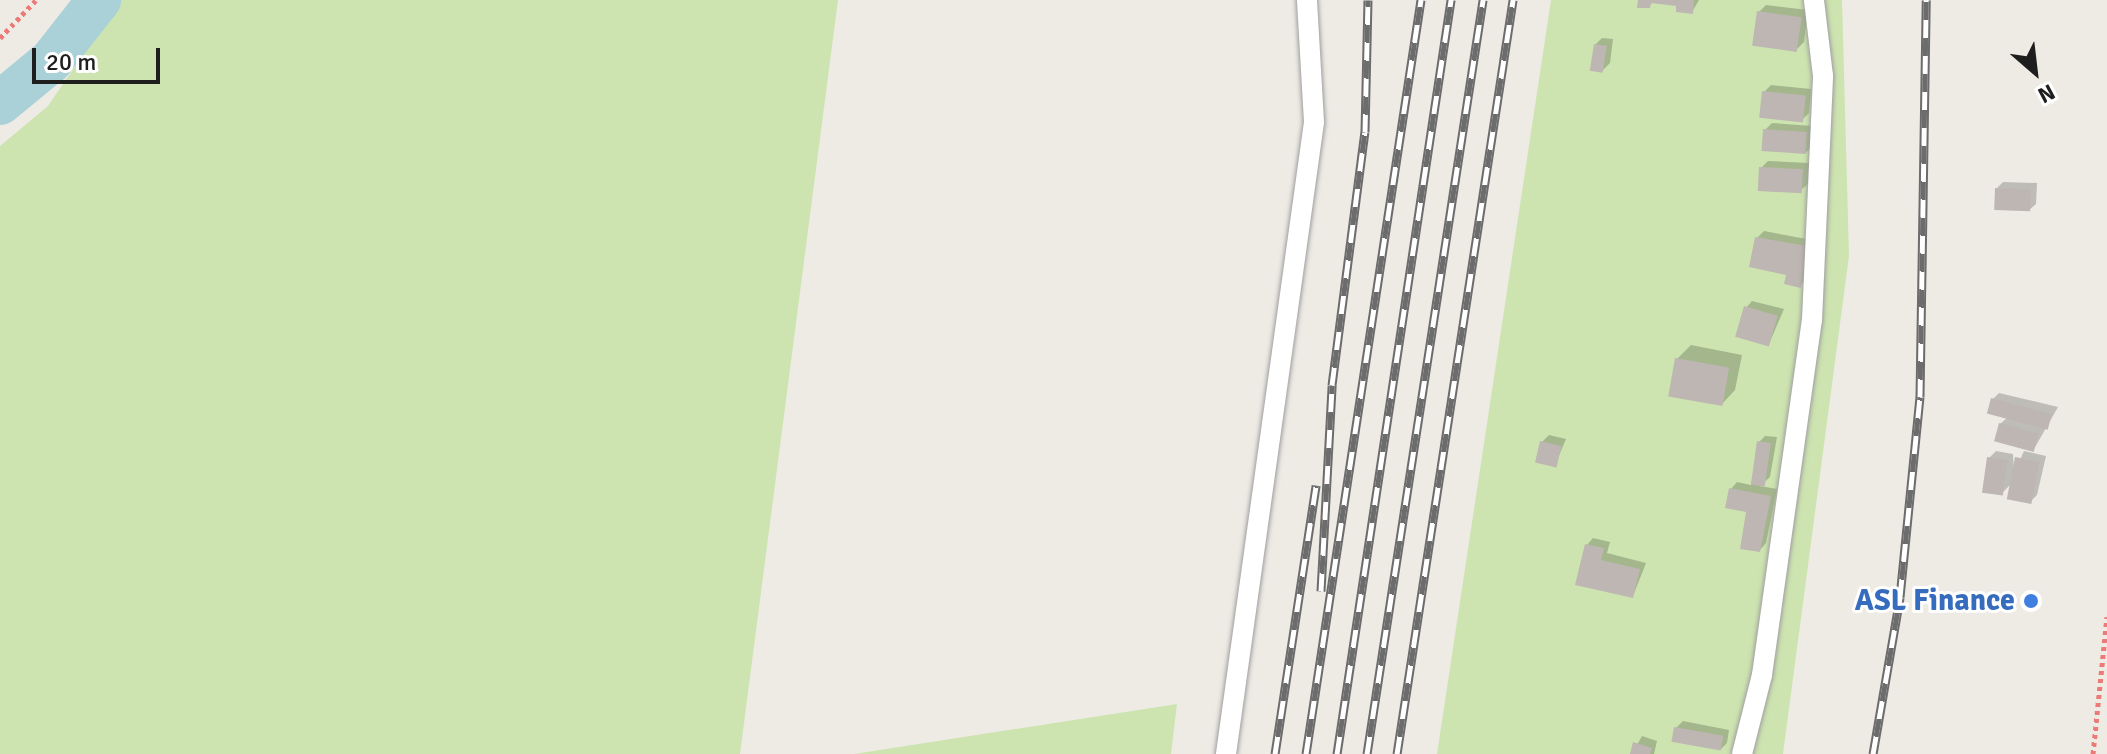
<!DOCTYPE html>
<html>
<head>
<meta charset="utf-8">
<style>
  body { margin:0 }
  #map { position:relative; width:2107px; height:754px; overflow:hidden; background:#eeebe5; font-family:Signika,sans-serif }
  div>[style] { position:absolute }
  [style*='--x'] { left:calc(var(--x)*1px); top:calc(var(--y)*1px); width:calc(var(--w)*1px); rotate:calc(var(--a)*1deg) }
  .grass>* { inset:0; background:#cde4b0 }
  .shadow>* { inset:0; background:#0003 }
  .canal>* { height:44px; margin:-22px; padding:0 22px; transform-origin:22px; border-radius:22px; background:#aad1d8 }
  .building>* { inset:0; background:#beb6b2; transform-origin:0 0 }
  .path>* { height:5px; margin-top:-2.5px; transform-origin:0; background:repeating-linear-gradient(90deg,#ec7b78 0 4px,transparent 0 8px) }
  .roads { filter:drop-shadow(0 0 2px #9f9f9f) drop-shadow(0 0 2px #9f9f9f) }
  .lane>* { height:20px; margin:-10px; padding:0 10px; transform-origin:10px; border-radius:10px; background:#fff }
  .rail>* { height:9px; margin-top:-4.5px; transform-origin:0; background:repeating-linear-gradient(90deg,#fff 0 18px,#6c6c6c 0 36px); box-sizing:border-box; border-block:2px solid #6c6c6c }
  .dots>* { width:22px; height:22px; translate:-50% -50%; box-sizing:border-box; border:4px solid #fff; border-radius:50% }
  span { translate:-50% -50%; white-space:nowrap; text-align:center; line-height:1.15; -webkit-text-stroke:6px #fff; paint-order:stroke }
  .shop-label { font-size:30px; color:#366cbe; font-weight:700 }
  .right { translate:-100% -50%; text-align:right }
  .north { position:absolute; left:1995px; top:32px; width:80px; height:80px; -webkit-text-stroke:6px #fff; paint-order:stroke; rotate:152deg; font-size:22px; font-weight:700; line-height:32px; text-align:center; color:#1e1e1e }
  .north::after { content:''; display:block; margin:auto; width:28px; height:36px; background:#1e1e1e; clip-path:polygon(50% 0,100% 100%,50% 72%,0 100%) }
  .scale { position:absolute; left:32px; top:48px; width:128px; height:36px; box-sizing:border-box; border:4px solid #1e1e1e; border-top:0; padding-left:10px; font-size:24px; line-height:28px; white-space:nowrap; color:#1e1e1e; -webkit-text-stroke:6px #fff; paint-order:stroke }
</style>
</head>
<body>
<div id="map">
  <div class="grass">
    <i style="clip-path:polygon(120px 0,838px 0,740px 754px,0 754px,0 146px,48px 106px)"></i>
    <i style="clip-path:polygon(1551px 0,1842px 0,1849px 256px,1783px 754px,1437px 754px)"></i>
    <i style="clip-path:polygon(1177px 704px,1171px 754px,854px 754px)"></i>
  </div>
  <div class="shadow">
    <i style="clip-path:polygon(1640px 0,1699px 0,1692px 12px,1679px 4px,1654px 1px,1649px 6px)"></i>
    <i style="clip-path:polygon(1766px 5px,1808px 10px,1804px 42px,1797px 49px,1759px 12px)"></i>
    <i style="clip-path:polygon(1602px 38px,1613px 39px,1610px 63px,1603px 70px,1595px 45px)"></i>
    <i style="clip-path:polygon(1771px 85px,1811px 89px,1809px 113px,1802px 120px,1764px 92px)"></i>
    <i style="clip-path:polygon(1772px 123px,1813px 126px,1811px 148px,1804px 154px,1765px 130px)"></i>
    <i style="clip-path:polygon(1768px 161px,1809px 163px,1808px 184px,1801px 190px,1761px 168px)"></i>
    <i style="clip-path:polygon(2003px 182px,2037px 183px,2036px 204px,2029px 210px,1997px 188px)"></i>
    <i style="clip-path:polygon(1764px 231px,1812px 240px,1807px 279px,1800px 285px,1757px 238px)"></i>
    <i style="clip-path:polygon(1752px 301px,1784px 309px,1769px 344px,1746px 308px)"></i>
    <i style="clip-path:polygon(1691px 345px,1742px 355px,1735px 390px,1722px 404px,1677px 359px)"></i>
    <i style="clip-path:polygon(1999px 393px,2058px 407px,2034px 449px,2000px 424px,2008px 417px,1993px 399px)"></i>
    <i style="clip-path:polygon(1549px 435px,1566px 439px,1555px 465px,1542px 442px)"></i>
    <i style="clip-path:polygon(1765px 436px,1777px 437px,1770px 477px,1760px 486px,1777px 489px,1766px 543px,1760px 550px,1748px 510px,1731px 489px,1737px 482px,1751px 485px,1759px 442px)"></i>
    <i style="clip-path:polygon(1996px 451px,2013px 454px,2014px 473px,2024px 451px,2046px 456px,2037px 495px,2030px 502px,2011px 484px,2001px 494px,1989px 458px)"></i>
    <i style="clip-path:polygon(1593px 538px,1610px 542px,1607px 553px,1646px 563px,1633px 596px,1587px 545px)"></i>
    <i style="clip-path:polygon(1683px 721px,1729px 730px,1727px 743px,1720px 750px,1676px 728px)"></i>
    <i style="clip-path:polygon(1642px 736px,1657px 741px,1654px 754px,1632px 754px)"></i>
  </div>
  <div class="canal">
    <i style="--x:0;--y:103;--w:66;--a:-39.5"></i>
    <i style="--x:51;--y:61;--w:78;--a:-51.8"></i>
  </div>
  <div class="building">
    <i style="clip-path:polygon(1638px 0,1694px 0,1693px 14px,1676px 12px,1676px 6px,1651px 3px,1650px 8px,1637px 8px)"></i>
    <i style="left:1757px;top:11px;width:45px;height:35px;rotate:8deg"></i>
    <i style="left:1594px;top:44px;width:13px;height:27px;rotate:9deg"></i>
    <i style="left:1762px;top:91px;width:44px;height:27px;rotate:6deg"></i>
    <i style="left:1763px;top:129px;width:44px;height:22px;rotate:4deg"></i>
    <i style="left:1759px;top:167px;width:44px;height:24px;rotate:3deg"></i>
    <i style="left:1995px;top:188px;width:36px;height:22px;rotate:2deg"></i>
    <i style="clip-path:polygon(1755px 237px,1807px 246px,1801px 288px,1784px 284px,1786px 275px,1749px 267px)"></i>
    <i style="left:1744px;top:306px;width:35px;height:32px;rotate:16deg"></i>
    <i style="left:1675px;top:358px;width:55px;height:39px;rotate:10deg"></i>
    <i style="left:1991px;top:398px;width:63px;height:16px;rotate:15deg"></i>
    <i style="left:1999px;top:423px;width:41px;height:19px;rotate:15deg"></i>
    <i style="left:1540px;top:441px;width:22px;height:22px;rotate:13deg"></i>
    <i style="left:1757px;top:441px;width:14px;height:44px;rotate:8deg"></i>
    <i style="left:1987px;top:457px;width:21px;height:36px;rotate:8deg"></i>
    <i style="left:2015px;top:457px;width:25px;height:43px;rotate:11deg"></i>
    <i style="clip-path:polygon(1729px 488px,1771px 496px,1760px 552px,1740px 549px,1746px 512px,1725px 508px)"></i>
    <i style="clip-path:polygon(1585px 544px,1604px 548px,1601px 560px,1640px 569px,1633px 598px,1575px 585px)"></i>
    <i style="left:1674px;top:727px;width:50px;height:15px;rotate:10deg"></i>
    <i style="clip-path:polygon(1633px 742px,1652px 748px,1650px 754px,1630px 754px)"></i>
  </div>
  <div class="path">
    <i style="--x:0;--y:38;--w:52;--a:-46.5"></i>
    <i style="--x:2093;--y:754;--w:138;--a:-84.2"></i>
  </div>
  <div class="roads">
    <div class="lane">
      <i style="--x:1226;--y:754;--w:638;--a:-82.07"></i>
      <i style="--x:1314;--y:122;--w:122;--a:-93.3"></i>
      <i style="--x:1742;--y:754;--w:81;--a:-75.8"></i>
      <i style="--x:1762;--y:675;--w:359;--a:-82"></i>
      <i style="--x:1812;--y:320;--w:244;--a:-87.4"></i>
      <i style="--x:1823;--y:76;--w:77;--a:-96.8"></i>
    </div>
  </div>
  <div class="rail">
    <i style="--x:1321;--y:591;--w:206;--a:-86.9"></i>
    <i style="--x:1332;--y:385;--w:255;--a:-82.6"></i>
    <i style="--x:1365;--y:132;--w:132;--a:-88.7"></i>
    <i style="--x:1275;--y:754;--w:272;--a:-81.3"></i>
    <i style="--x:1306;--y:754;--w:763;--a:-81.33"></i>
    <i style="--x:1337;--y:754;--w:763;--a:-81.4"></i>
    <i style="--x:1367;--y:754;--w:763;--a:-81.25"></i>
    <i style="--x:1397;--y:754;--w:763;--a:-81.25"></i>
    <i style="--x:1873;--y:754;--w:159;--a:-80.2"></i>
    <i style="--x:1900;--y:597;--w:201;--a:-84.3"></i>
    <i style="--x:1920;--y:397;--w:397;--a:-89.1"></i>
  </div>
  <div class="dots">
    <i style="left:2031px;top:601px;background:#3f7fe0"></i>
  </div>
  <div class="shop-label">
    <span class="right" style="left:2015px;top:601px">ASL Finance</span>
  </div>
  <div class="north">N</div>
  <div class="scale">20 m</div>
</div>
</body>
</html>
